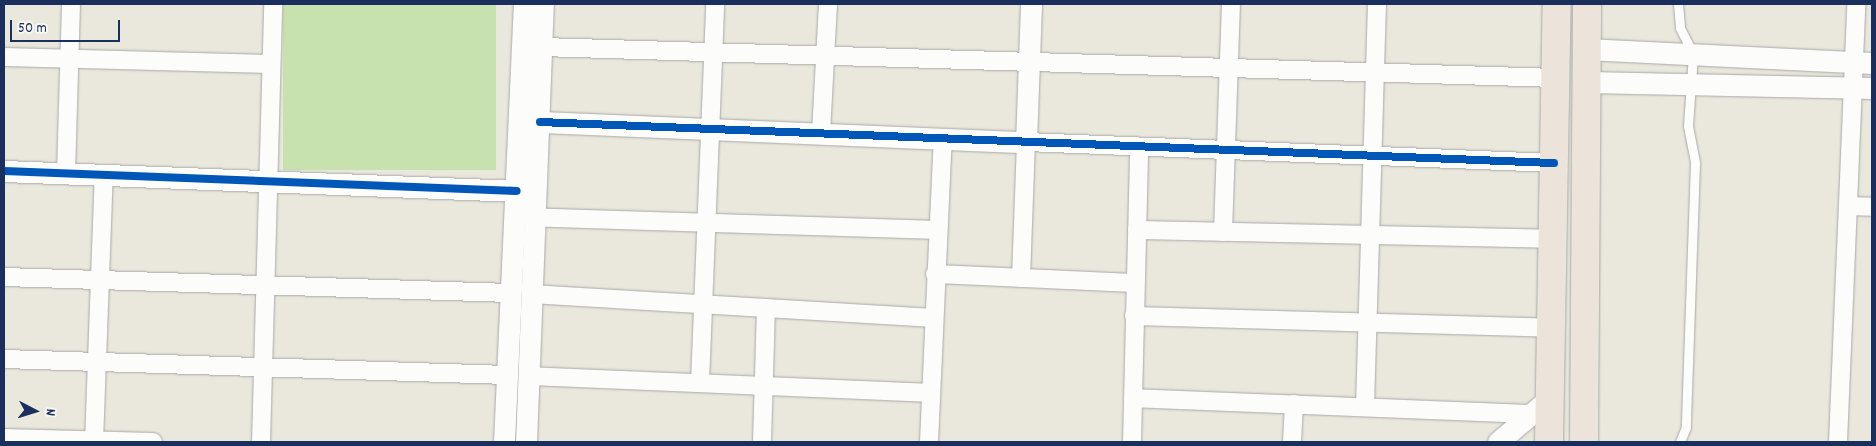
<!DOCTYPE html>
<html>
<head>
<meta charset="utf-8">
<style>
  body { margin:0 }
  #map { position:relative; width:1876px; height:446px; overflow:hidden; background:#eae8dd; font-family:Dekko,sans-serif }
  div>[style] { position:absolute }
  [style*='--x'] { left:calc(var(--x)*1px); top:calc(var(--y)*1px); width:calc(var(--w)*1px); rotate:calc(var(--a)*1deg) }
  .green>* { inset:0; background:#c7e1af; transform-origin:0 0 }
  .roads { filter:drop-shadow(0 0 1px #a7a9a8) drop-shadow(0 0 1px #a7a9a8) }
  .service>* { height:9px; margin:-4.5px; padding:0 4.5px; transform-origin:4.5px; border-radius:4.5px; background:#fcfcfa }
  .minor>* { height:18px; margin:-9px; padding:0 9px; transform-origin:9px; border-radius:9px; background:#fcfcfa }
  .tertiary>* { height:21px; margin:-10.5px; padding:0 10.5px; transform-origin:10.5px; border-radius:10.5px; background:#fcfcfa }
  .primary>* { height:28px; margin:-14px; padding:0 14px; transform-origin:14px; border-radius:14px; background:#ece4da }
  .cycleway>* { height:8px; margin:-4px; padding:0 4px; transform-origin:4px; border-radius:4px; background:#0057b8 }
  span { translate:-50% -50%; white-space:nowrap; text-align:center; line-height:1.15; -webkit-text-stroke:4px #f6f6f2; paint-order:stroke }
  .frame { position:absolute; inset:0; border:5px solid #1b2f5e; pointer-events:none }
  .north { position:absolute; left:10px; top:386px; width:50px; height:50px; -webkit-text-stroke:4px #f6f6f2; paint-order:stroke; rotate:95deg; font-size:14px; font-weight:700; line-height:20px; text-align:center; color:#1b2f5e }
  .north::after { content:''; display:block; margin:auto; width:18px; height:22px; background:#1b2f5e; clip-path:polygon(50% 0,100% 100%,50% 72%,0 100%) }
  .scale { position:absolute; left:10px; top:20px; width:110px; height:22px; box-sizing:border-box; border:2px solid #1b2f5e; border-top:0; padding-left:6px; font-size:15px; line-height:18px; white-space:nowrap; color:#1b2f5e; -webkit-text-stroke:4px #f6f6f2; paint-order:stroke }
</style>
</head>
<body>
<div id="map">
  <div class="green">
    <i style="left:283px;top:4px;width:213px;height:166px"></i>
  </div>
  <div class="roads">
    <div class="service">
      <i style="--x:1678;--y:4;--w:24;--a:85"></i>
      <i style="--x:1680;--y:28;--w:29;--a:63"></i>
      <i style="--x:1693;--y:54;--w:72;--a:94"></i>
      <i style="--x:1688;--y:126;--w:38;--a:79"></i>
      <i style="--x:1695;--y:163;--w:264;--a:92"></i>
      <i style="--x:1686;--y:427;--w:16;--a:112"></i>
    </div>
    <div class="minor">
      <i style="--x:542;--y:47;--w:1013;--a:1.75"></i>
      <i style="--x:4;--y:57;--w:267;--a:1.5"></i>
      <i style="--x:821;--y:133;--w:129;--a:-86.9"></i>
      <i style="--x:66;--y:173;--w:169;--a:-88.3"></i>
      <i style="--x:1848;--y:206;--w:24;--a:2"></i>
      <i style="--x:523;--y:217;--w:415;--a:1.8"></i>
      <i style="--x:1137;--y:230;--w:415;--a:1.2"></i>
      <i style="--x:1223;--y:232;--w:228;--a:-88"></i>
      <i style="--x:935;--y:274;--w:200;--a:2.6"></i>
      <i style="--x:4;--y:277;--w:507;--a:1.81"></i>
      <i style="--x:1021;--y:278;--w:136;--a:-87.9"></i>
      <i style="--x:1026;--y:142;--w:528;--a:2.28"></i>
      <i style="--x:531;--y:294;--w:403;--a:3.4"></i>
      <i style="--x:1134;--y:316;--w:417;--a:1.6"></i>
      <i style="--x:4;--y:359;--w:503;--a:1.82"></i>
      <i style="--x:528;--y:376;--w:402;--a:2.4"></i>
      <i style="--x:700;--y:383;--w:379;--a:-87.7"></i>
      <i style="--x:1133;--y:398;--w:394;--a:2.3"></i>
      <i style="--x:1365;--y:407;--w:403;--a:-88.3"></i>
      <i style="--x:4;--y:438;--w:149;--a:1.5"></i>
      <i style="--x:94;--y:442;--w:268;--a:-87.9"></i>
      <i style="--x:261;--y:442;--w:438;--a:-88.4"></i>
      <i style="--x:762;--y:442;--w:134;--a:-88.3"></i>
      <i style="--x:929;--y:442;--w:303;--a:-87.4"></i>
      <i style="--x:1132;--y:442;--w:295;--a:-88.6"></i>
      <i style="--x:1292;--y:442;--w:38;--a:-87"></i>
      <i style="--x:1838;--y:442;--w:438;--a:-87.6"></i>
    </div>
    <div class="tertiary">
      <i style="--x:1586;--y:49;--w:286;--a:2.8"></i>
      <i style="--x:1587;--y:82;--w:285;--a:1.2"></i>
      <i style="--x:540;--y:122;--w:486;--a:2.4"></i>
      <i style="--x:1026;--y:142;--w:138;--a:-87.9"></i>
      <i style="--x:4;--y:171;--w:513;--a:2.23"></i>
      <i style="--x:504;--y:442;--w:438;--a:-87.4"></i>
      <i style="--x:526;--y:442;--w:438;--a:-87.8"></i>
      <i style="--x:1498;--y:442;--w:68;--a:-40.2"></i>
    </div>
    <div class="primary">
      <i style="--x:1549;--y:442;--w:438;--a:-89"></i>
      <i style="--x:1584;--y:442;--w:438;--a:-89.6"></i>
    </div>
  </div>
  <div class="cycleway">
    <i style="--x:540;--y:122;--w:1015;--a:2.32"></i>
    <i style="--x:4;--y:171;--w:513;--a:2.23"></i>
  </div>
  <div class="frame"></div>
  <div class="north">N</div>
  <div class="scale">50 m</div>
</div>
</body>
</html>
